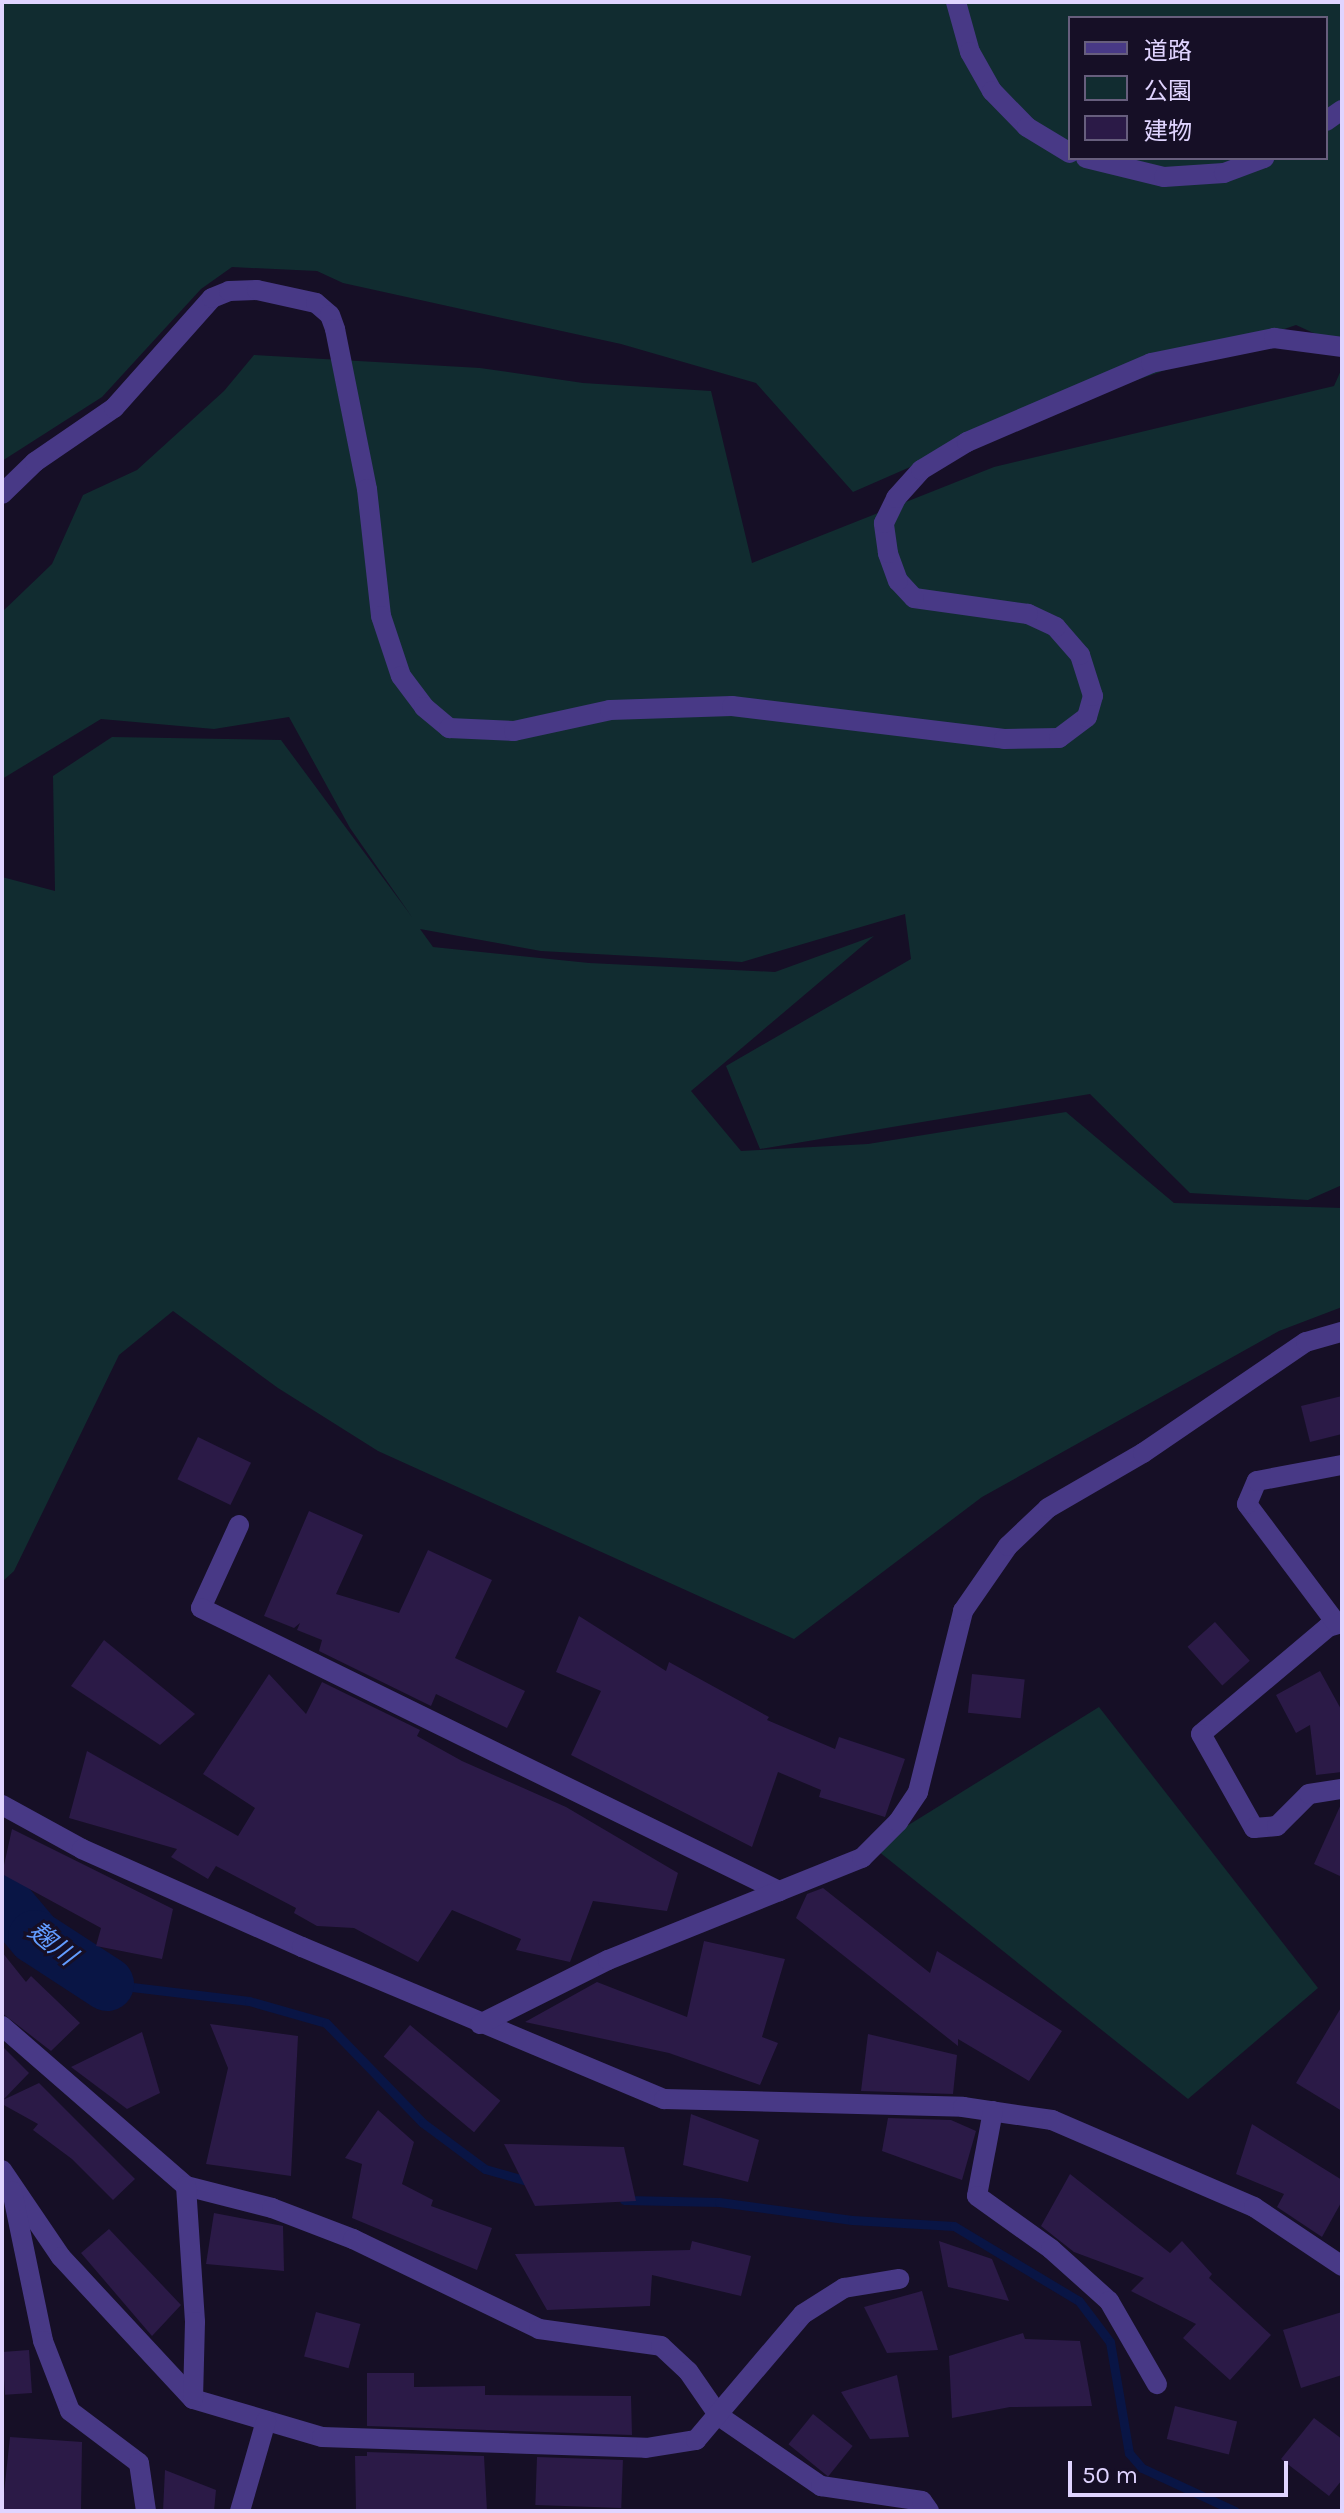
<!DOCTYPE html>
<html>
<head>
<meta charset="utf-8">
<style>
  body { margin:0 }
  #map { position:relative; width:1344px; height:2513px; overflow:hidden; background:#160f26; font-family:Karla,"Noto Sans JP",sans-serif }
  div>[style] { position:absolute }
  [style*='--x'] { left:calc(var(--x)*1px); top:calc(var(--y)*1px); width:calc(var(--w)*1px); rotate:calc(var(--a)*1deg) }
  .green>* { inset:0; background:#112c30 }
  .stream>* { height:9px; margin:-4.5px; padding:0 4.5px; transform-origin:4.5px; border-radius:4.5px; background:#091545 }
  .river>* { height:54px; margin:-27px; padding:0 27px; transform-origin:27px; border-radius:27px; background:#091545 }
  .building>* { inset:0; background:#2b1a47; transform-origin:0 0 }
  .street>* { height:20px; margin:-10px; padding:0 10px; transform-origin:10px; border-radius:10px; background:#483986 }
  span { translate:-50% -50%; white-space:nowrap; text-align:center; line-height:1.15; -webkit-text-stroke:6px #160f26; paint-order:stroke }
  .water-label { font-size:26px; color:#629cff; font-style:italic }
  .frame { position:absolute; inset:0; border:4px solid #e0d4ff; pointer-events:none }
  .legend { position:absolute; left:1068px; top:16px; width:260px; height:144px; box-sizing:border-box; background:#160f26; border:2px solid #675e7d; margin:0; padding:10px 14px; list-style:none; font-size:24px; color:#e0d4ff }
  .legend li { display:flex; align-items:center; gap:16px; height:40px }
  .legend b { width:40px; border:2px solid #675e7d }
  .scale { position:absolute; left:1068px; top:2461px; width:220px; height:36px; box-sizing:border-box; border:4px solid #e0d4ff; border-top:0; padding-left:10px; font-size:24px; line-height:28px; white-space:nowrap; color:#e0d4ff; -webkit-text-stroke:6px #160f26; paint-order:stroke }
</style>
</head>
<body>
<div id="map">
  <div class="green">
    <i style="clip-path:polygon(evenodd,2px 2px,1342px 2px,1342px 346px,1296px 325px,1004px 426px,853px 492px,756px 383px,621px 344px,343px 283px,317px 271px,232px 267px,201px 289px,102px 397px,2px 461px,2px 2px,1070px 18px,1326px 18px,1326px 158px,1070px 158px,1070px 18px)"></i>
    <i style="clip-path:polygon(254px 355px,480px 368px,583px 383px,711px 391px,752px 563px,994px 467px,1334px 386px,1342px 368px,1342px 1185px,1308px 1200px,1190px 1193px,1090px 1094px,760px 1149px,726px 1066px,911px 959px,905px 914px,742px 962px,541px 951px,420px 929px,433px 947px,589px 963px,775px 972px,874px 936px,691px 1091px,741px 1151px,868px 1144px,1066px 1112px,1174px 1203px,1342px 1208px,1342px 1307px,1279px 1331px,982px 1497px,794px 1639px,378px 1451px,278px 1388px,173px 1311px,119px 1355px,14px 1571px,2px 1582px,2px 877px,55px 891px,53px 776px,112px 737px,281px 740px,412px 917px,350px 828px,289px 717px,214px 729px,101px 719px,2px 779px,2px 612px,52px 564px,83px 495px,137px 470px,224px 391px)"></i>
    <i style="clip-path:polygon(1099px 1707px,1318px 1988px,1188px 2099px,873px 1847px)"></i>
  </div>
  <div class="stream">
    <i style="--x:107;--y:1984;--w:143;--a:6.8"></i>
    <i style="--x:249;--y:2001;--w:80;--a:15.9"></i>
    <i style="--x:326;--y:2023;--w:139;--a:45.9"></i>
    <i style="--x:423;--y:2123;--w:77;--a:36.6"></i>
    <i style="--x:485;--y:2169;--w:48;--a:15.8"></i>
    <i style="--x:624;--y:2200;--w:95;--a:1.2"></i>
    <i style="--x:719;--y:2202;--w:134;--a:7.7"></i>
    <i style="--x:852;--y:2220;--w:102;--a:3.4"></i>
    <i style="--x:954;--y:2226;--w:146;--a:31"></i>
    <i style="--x:1079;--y:2301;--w:51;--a:52.9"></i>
    <i style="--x:1110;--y:2342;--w:113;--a:80.3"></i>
    <i style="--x:1129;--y:2453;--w:20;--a:49"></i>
    <i style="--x:1142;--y:2468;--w:102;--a:24.8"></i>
  </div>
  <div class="river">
    <i style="--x:2;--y:1898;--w:51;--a:49.8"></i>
    <i style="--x:35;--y:1937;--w:86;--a:33.1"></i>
  </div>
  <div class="building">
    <i style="clip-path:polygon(1342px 1396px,1342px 1434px,1310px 1442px,1301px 1406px)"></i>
    <i style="left:198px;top:1437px;width:59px;height:47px;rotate:26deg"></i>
    <i style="clip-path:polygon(309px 1511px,363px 1535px,336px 1594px,399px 1613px,428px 1550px,492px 1580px,455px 1658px,525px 1691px,507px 1728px,436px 1694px,431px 1706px,319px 1651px,322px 1640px,297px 1630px,300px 1623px,294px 1628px,264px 1616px)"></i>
    <i style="clip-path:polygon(579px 1616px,666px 1671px,669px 1662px,769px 1717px,767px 1720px,835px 1749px,839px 1737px,905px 1759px,885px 1817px,819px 1797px,821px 1790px,778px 1772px,752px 1847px,571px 1755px,601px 1691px,556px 1672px)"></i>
    <i style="left:1215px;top:1622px;width:52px;height:37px;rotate:48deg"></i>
    <i style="clip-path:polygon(104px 1640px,195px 1714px,160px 1745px,71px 1686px)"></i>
    <i style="clip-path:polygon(1320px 1671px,1342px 1711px,1342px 1772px,1316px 1775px,1310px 1725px,1296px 1733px,1276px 1695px)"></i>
    <i style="clip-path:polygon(269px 1674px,306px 1714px,322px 1682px,420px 1730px,417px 1736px,462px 1761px,566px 1807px,678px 1873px,667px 1911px,593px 1901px,570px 1962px,516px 1950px,521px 1939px,452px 1910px,418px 1962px,354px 1928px,317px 1926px,294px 1913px,296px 1908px,216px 1866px,208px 1879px,171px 1857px,177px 1849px,69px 1818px,87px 1751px,238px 1836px,255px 1808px,203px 1774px)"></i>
    <i style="left:972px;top:1674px;width:53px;height:39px;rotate:6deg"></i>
    <i style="clip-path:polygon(1342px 1802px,1342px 1877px,1314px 1864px)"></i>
    <i style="clip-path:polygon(12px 1829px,173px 1909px,162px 1959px,96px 1946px,101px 1928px,2px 1874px)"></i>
    <i style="clip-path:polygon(823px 1888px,930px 1973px,937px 1951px,1062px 2031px,1029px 2081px,958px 2039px,958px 2046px,796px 1918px,807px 1894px)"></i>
    <i style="clip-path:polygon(704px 1941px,785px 1959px,762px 2037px,778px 2043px,760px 2085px,669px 2053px,525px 2022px,597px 1982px,687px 2017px)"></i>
    <i style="clip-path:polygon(2px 1952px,26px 1982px,31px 1976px,80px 2023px,51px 2051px,2px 2013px)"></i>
    <i style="clip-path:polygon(1342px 2006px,1342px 2111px,1296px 2083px)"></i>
    <i style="clip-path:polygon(210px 2024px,298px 2036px,291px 2176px,206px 2164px,228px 2068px)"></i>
    <i style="left:410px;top:2025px;width:118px;height:41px;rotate:40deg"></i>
    <i style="clip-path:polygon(142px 2032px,160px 2093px,127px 2109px,71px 2067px)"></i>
    <i style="clip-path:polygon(868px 2034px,957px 2055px,953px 2094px,861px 2091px)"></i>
    <i style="clip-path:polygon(2px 2046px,29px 2073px,3px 2100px,39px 2083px,135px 2179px,113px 2200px,72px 2159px,33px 2130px,38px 2124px,2px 2104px)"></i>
    <i style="clip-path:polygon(378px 2110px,414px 2142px,402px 2184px,433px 2200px,431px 2206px,492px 2228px,477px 2270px,352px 2218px,362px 2164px,345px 2158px)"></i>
    <i style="clip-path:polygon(691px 2114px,759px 2140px,748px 2182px,683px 2165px)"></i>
    <i style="clip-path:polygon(888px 2118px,951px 2120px,976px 2131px,962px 2180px,882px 2151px)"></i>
    <i style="clip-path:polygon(1252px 2124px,1342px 2180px,1342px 2201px,1322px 2237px,1277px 2207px,1284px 2194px,1236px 2174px)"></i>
    <i style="clip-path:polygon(504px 2144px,624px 2147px,636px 2201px,535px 2206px)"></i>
    <i style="clip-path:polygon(1070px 2174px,1170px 2253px,1182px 2241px,1212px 2274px,1209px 2278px,1271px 2335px,1230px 2380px,1183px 2338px,1196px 2324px,1131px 2291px,1144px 2278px,1074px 2252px,1041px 2226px)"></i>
    <i style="clip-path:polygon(214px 2213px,283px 2226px,284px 2271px,206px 2264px)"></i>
    <i style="clip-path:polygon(109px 2229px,181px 2305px,152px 2336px,81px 2253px)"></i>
    <i style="clip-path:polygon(692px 2241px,751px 2256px,741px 2296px,652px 2275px,650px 2306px,547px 2310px,515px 2254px,690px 2250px)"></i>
    <i style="clip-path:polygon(939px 2241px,992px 2259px,1009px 2301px,948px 2287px)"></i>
    <i style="clip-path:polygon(922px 2291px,938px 2350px,887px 2353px,864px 2307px)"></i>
    <i style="left:316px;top:2312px;width:46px;height:46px;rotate:15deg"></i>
    <i style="clip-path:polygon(1342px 2312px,1342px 2375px,1301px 2388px,1283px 2330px)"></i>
    <i style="clip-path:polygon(1023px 2333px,1025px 2339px,1080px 2341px,1092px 2406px,1010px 2407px,952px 2418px,949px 2356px)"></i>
    <i style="left:29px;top:2350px;width:43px;height:27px;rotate:86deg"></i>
    <i style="clip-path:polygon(367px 2373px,414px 2373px,414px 2387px,485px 2386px,485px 2395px,631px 2396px,632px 2435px,367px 2426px)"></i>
    <i style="clip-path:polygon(897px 2375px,909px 2437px,870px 2439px,841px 2392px)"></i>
    <i style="left:1175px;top:2406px;width:64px;height:34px;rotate:14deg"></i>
    <i style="left:813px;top:2414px;width:51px;height:39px;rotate:39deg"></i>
    <i style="clip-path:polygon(1314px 2418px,1342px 2439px,1342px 2480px,1329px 2496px,1281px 2459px)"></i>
    <i style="clip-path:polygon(10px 2437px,82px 2442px,81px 2511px,2px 2511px)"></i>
    <i style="clip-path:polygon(367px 2452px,484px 2456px,487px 2511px,356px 2510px,355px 2456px,367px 2456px)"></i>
    <i style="left:537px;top:2457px;width:86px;height:48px;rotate:2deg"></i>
    <i style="clip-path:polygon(165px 2470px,216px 2490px,214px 2511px,163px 2511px)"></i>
  </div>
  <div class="street">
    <i style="--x:956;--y:2;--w:52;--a:74.4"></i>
    <i style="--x:970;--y:52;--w:45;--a:60.6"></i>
    <i style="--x:992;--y:91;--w:50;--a:45.8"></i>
    <i style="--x:1027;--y:127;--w:50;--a:31.2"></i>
    <i style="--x:1326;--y:121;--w:19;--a:-35"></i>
    <i style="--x:1086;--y:158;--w:80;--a:13.7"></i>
    <i style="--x:1164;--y:177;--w:60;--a:-3.8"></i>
    <i style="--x:1224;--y:173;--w:43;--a:-20.6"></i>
    <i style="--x:2;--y:494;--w:46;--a:-44.1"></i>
    <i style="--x:35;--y:462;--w:96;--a:-34.4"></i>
    <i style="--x:114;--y:408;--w:147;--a:-48.3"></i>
    <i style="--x:212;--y:298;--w:18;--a:-22"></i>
    <i style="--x:229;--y:291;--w:28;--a:-2"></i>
    <i style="--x:257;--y:290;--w:60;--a:12.4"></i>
    <i style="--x:316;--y:303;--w:18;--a:41"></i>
    <i style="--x:330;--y:315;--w:15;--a:70"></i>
    <i style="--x:335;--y:329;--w:163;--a:78.7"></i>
    <i style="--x:367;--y:489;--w:128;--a:83.7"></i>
    <i style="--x:381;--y:616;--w:63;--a:71.6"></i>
    <i style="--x:401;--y:676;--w:39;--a:53"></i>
    <i style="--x:424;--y:707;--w:33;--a:40"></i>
    <i style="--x:449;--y:728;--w:65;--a:2.6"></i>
    <i style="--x:514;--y:731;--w:98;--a:-12.3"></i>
    <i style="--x:610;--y:710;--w:122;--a:-1.9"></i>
    <i style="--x:732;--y:706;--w:274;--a:6.9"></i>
    <i style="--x:1004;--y:739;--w:55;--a:-1"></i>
    <i style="--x:1059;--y:738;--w:35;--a:-37"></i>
    <i style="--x:1087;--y:717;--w:22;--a:-74"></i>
    <i style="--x:1093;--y:696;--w:43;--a:-107.6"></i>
    <i style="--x:1080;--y:655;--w:37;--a:-131"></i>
    <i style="--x:1056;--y:627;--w:31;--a:-155"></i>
    <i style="--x:1028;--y:614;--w:115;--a:-172"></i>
    <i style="--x:914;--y:598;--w:23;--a:-133"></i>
    <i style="--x:898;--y:581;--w:30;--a:-110"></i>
    <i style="--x:888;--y:553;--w:30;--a:-98"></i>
    <i style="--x:884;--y:523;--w:28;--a:-64"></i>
    <i style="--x:896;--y:498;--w:38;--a:-48"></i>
    <i style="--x:921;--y:470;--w:54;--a:-31.3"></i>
    <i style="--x:967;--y:442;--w:200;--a:-23.2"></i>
    <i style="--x:1151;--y:363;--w:126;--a:-11.5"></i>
    <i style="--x:1274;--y:338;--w:69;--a:7.5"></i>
    <i style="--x:239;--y:1525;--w:91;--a:114.6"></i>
    <i style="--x:201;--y:1608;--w:644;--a:26.09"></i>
    <i style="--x:1342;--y:1623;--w:15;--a:164"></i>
    <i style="--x:1328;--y:1627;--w:166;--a:139.9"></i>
    <i style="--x:1201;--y:1734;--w:108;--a:60.6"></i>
    <i style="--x:1254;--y:1828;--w:23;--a:-5"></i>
    <i style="--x:1277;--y:1826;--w:45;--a:-45"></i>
    <i style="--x:1309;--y:1794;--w:33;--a:-9"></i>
    <i style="--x:1337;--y:1624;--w:150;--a:-126.9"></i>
    <i style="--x:1247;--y:1504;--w:25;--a:-67"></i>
    <i style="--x:1257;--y:1481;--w:86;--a:-10.7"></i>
    <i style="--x:2;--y:1805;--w:91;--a:28.8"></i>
    <i style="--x:82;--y:1849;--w:241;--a:24"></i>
    <i style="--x:302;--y:1947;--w:393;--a:22.8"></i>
    <i style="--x:664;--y:2099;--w:299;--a:1.5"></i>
    <i style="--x:963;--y:2107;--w:90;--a:8.3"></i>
    <i style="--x:1052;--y:2120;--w:220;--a:23.3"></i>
    <i style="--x:1254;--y:2207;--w:106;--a:33.8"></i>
    <i style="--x:480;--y:2024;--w:143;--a:-26.6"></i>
    <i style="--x:608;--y:1960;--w:274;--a:-21.9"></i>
    <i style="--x:862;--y:1858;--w:51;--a:-45"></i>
    <i style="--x:898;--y:1822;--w:36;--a:-56"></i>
    <i style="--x:918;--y:1792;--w:187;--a:-76"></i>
    <i style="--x:963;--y:1611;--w:79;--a:-55.3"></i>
    <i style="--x:1008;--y:1546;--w:55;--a:-43.5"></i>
    <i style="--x:1048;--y:1508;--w:110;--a:-30.1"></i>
    <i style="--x:1143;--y:1453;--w:197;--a:-34.3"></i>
    <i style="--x:1306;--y:1342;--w:37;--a:-16"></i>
    <i style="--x:2;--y:2026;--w:244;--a:41"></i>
    <i style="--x:186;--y:2186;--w:89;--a:14.3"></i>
    <i style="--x:272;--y:2208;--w:87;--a:20.9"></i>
    <i style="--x:353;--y:2239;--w:207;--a:25.8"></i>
    <i style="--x:539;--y:2329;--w:123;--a:7.9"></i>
    <i style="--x:661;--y:2346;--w:37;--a:43"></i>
    <i style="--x:688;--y:2371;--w:55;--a:55.4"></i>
    <i style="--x:719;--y:2416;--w:124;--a:34.5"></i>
    <i style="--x:821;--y:2486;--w:102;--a:8.4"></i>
    <i style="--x:922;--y:2501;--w:12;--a:55"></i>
    <i style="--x:993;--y:2111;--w:86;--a:100.7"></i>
    <i style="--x:977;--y:2196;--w:91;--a:35.6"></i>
    <i style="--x:1051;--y:2249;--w:78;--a:41.9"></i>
    <i style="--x:1109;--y:2301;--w:96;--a:60"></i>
    <i style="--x:2;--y:2170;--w:105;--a:55.9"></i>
    <i style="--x:61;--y:2257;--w:194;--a:47.1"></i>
    <i style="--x:193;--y:2399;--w:134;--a:16.4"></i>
    <i style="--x:322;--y:2437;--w:324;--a:1.9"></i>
    <i style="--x:646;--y:2448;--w:51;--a:-9.1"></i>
    <i style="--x:696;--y:2440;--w:165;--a:-49.7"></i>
    <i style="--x:803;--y:2314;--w:49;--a:-32.4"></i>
    <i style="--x:844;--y:2288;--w:56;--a:-9.3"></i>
    <i style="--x:186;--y:2186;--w:136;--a:86.2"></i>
    <i style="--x:195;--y:2322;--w:77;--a:91.5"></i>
    <i style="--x:12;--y:2191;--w:153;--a:78.3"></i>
    <i style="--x:43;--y:2341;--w:75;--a:68.9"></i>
    <i style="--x:70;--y:2411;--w:86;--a:37"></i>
    <i style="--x:139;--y:2463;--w:49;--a:81.7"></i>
    <i style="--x:240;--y:2511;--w:94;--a:-73.9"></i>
  </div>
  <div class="water-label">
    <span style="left:52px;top:1944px;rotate:38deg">麹川</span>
  </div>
  <div class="frame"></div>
  <ul class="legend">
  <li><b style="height:10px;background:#483986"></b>道路</li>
  <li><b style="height:22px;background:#112c30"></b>公園</li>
  <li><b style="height:22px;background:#2b1a47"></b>建物</li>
  </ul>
  <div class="scale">50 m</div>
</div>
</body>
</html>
